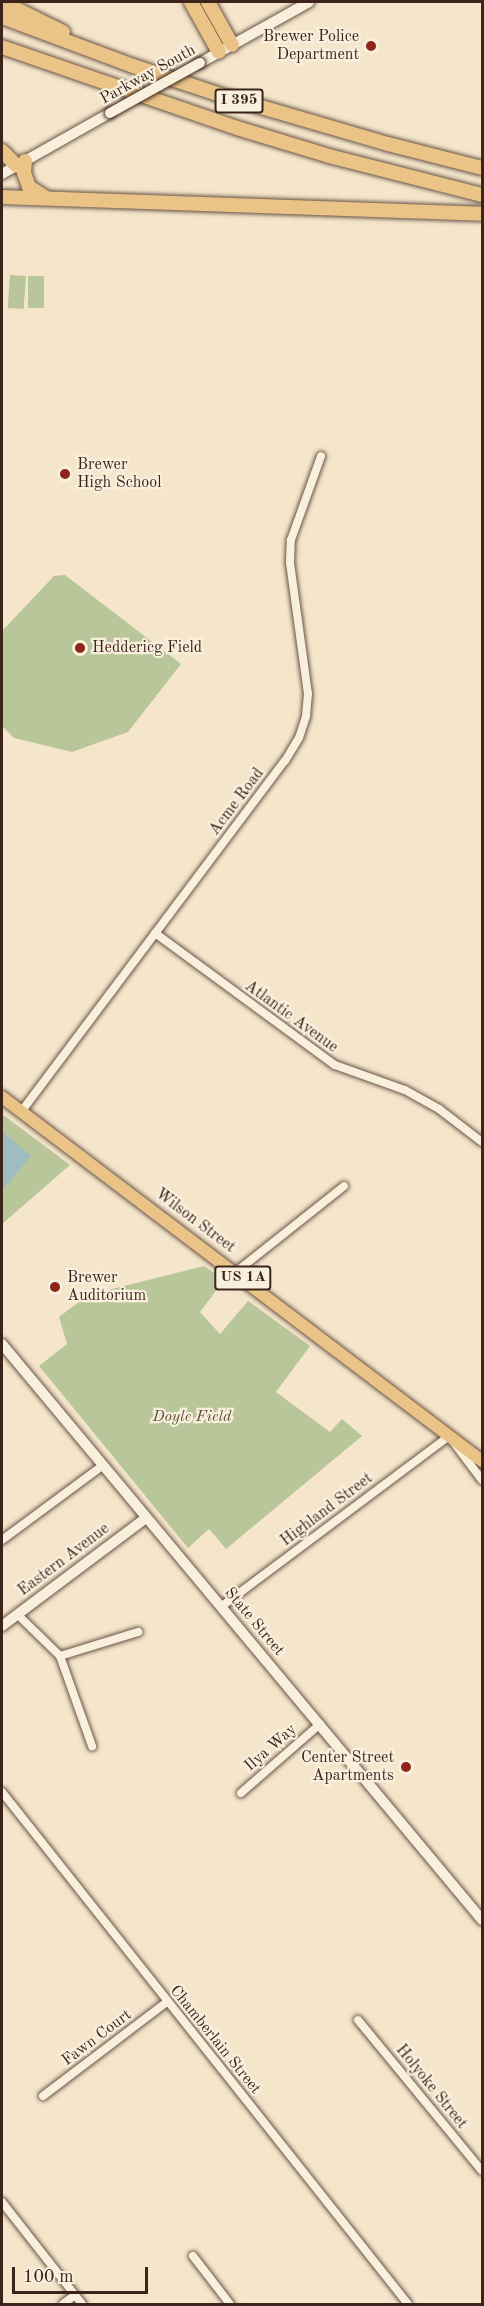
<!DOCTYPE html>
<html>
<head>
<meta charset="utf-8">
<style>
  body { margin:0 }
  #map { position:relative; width:484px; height:2306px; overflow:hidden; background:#f5e6cb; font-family:"Old Standard TT",serif }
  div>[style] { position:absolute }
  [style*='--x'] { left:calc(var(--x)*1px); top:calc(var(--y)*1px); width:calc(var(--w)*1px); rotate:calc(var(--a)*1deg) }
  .green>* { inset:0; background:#b8c69a; transform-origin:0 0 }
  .water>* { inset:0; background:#9fbdc0 }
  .roads { filter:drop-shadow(0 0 2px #6a5447) drop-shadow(0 0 2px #6a5447) }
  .street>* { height:8px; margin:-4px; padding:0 4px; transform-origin:4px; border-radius:4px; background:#f8efdd }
  .secondary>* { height:10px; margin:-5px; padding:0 5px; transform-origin:5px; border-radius:5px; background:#f8efdd }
  .primary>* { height:12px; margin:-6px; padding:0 6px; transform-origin:6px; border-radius:6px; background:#eac386 }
  .highway>* { height:14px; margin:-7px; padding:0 7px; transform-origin:7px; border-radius:7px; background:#eac386 }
  .bridges { filter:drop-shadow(0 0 2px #3c241b) drop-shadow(0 0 2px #3c241b) }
  .secondary-bridge>* { height:10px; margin:-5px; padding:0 5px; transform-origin:5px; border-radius:5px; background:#f8efdd }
  .dots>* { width:16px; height:16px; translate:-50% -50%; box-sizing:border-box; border:3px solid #f8efdd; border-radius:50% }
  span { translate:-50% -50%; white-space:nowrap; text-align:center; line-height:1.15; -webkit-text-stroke:4.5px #f8efdd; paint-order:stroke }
  .shield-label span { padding:2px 4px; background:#f8efdd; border:2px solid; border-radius:4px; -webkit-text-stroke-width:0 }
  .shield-label { font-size:15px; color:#3c241b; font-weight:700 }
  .poi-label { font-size:16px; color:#3c241b }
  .right { translate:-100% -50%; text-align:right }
  .left { translate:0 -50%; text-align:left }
  .street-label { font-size:16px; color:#3c241b }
  .park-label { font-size:16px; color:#5b4c3b; font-style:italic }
  .frame { position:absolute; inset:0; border:3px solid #3c241b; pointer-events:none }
  .scale { position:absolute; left:12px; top:2267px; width:136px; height:27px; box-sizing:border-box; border:3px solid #3c241b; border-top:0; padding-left:8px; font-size:18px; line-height:21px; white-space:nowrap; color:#3c241b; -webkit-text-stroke:4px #f8efdd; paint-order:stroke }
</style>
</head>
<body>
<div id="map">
  <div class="green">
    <i style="left:10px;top:275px;width:16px;height:33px;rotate:4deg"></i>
    <i style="left:28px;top:276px;width:16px;height:32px"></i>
    <i style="clip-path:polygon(65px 575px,181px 664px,128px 732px,72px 752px,14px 738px,2px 726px,2px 631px,54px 576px)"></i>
    <i style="clip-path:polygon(2px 1114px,70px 1165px,2px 1224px)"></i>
    <i style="clip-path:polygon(204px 1266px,224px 1280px,200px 1312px,220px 1334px,248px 1301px,310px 1346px,276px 1392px,330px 1432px,342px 1419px,362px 1436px,226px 1549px,209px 1529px,188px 1548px,39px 1366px,67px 1344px,59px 1317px,88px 1295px)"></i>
  </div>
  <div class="water">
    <i style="clip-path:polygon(2px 1131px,31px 1156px,2px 1191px)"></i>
  </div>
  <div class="roads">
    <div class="street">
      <i style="--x:155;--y:933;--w:223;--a:36.3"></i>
      <i style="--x:335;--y:1065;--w:74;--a:19.7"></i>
      <i style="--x:405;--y:1090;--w:39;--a:29"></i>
      <i style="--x:439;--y:1109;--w:54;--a:37.5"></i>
      <i style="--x:21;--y:1112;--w:439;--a:-53.1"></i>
      <i style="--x:285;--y:761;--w:27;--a:-59"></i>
      <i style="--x:299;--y:738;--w:23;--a:-72"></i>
      <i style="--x:306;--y:716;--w:22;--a:-85"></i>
      <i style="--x:308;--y:694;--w:132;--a:-97.8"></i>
      <i style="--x:290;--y:563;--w:23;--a:-88"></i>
      <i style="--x:291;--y:540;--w:89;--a:-70.3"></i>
      <i style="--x:236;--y:1272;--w:138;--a:-38.5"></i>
      <i style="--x:2;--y:1540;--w:124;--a:-36.5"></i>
      <i style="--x:222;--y:1606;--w:284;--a:-36.8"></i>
      <i style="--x:449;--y:1436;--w:55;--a:53.1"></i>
      <i style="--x:17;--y:1614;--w:60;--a:44.3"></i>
      <i style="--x:60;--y:1656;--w:96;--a:70.4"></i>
      <i style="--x:60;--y:1656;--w:82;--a:-17.1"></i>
      <i style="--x:2;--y:1792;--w:653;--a:51.59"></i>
      <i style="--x:241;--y:1793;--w:105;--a:-41.1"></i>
      <i style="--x:358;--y:2020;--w:195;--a:50.6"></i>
      <i style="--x:43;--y:2096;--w:156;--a:-37.2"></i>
      <i style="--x:2;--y:2202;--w:130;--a:51.9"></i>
      <i style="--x:193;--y:2256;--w:61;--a:52.4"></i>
      <i style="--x:63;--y:2304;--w:15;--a:-37"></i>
    </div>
    <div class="secondary">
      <i style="--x:200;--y:63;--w:125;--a:-29.2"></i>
      <i style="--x:2;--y:174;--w:124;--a:-29.5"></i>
      <i style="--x:2;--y:1344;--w:750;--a:50.19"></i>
      <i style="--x:2;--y:1626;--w:180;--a:-36.9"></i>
    </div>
    <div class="primary">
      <i style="--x:2;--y:1097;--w:602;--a:37.17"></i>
    </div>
    <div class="highway">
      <i style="--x:2;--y:2;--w:68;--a:26.2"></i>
      <i style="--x:191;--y:2;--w:57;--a:60.8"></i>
      <i style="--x:208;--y:2;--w:49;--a:60.8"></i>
      <i style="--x:2;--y:17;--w:140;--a:20.5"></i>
      <i style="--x:133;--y:66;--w:99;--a:18.3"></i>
      <i style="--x:227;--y:97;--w:168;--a:16.3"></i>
      <i style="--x:388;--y:144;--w:97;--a:14.3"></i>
      <i style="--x:2;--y:47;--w:249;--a:19"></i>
      <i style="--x:237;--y:128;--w:96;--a:16.9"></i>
      <i style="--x:329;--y:156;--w:158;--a:14.3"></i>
      <i style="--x:2;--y:151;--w:21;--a:45"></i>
      <i style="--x:25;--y:161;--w:12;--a:95"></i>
      <i style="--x:24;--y:173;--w:15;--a:70"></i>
      <i style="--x:29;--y:187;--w:19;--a:32"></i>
      <i style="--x:2;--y:197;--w:480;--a:2"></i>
    </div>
  </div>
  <div class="bridges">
    <div class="secondary-bridge">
      <i style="--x:110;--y:113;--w:103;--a:-29.1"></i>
    </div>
  </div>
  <div class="dots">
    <i style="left:371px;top:46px;background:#8f2418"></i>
    <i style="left:65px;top:474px;background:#8f2418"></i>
    <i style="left:80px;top:648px;background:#8f2418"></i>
    <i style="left:55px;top:1287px;background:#8f2418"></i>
    <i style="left:406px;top:1767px;background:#8f2418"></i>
  </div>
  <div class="shield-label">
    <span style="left:239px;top:101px">I 395</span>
    <span style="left:243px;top:1278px">US 1A</span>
  </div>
  <div class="poi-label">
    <span class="right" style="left:359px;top:46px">Brewer Police<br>Department</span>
    <span class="left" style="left:77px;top:474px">Brewer<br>High School</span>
    <span class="left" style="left:92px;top:648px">Heddericg Field</span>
    <span class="left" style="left:67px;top:1287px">Brewer<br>Auditorium</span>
    <span class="right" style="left:394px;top:1767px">Center Street<br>Apartments</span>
  </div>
  <div class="street-label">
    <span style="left:148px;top:75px;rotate:-29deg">Parkway South</span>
    <span style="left:237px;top:802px;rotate:-53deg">Acme Road</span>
    <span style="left:291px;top:1017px;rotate:36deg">Atlantic Avenue</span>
    <span style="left:195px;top:1221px;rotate:37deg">Wilson Street</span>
    <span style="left:327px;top:1510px;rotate:-37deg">Highland Street</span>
    <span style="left:64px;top:1560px;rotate:-37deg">Eastern Avenue</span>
    <span style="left:254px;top:1622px;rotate:50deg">State Street</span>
    <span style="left:271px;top:1748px;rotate:-41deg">Ilya Way</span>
    <span style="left:97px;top:2038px;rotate:-37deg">Fawn Court</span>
    <span style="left:215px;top:2040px;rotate:51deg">Chamberlain Street</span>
    <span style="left:431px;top:2087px;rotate:51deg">Holyoke Street</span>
  </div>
  <div class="park-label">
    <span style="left:192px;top:1417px">Doyle Field</span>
  </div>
  <div class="frame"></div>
  <div class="scale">100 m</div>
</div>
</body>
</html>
